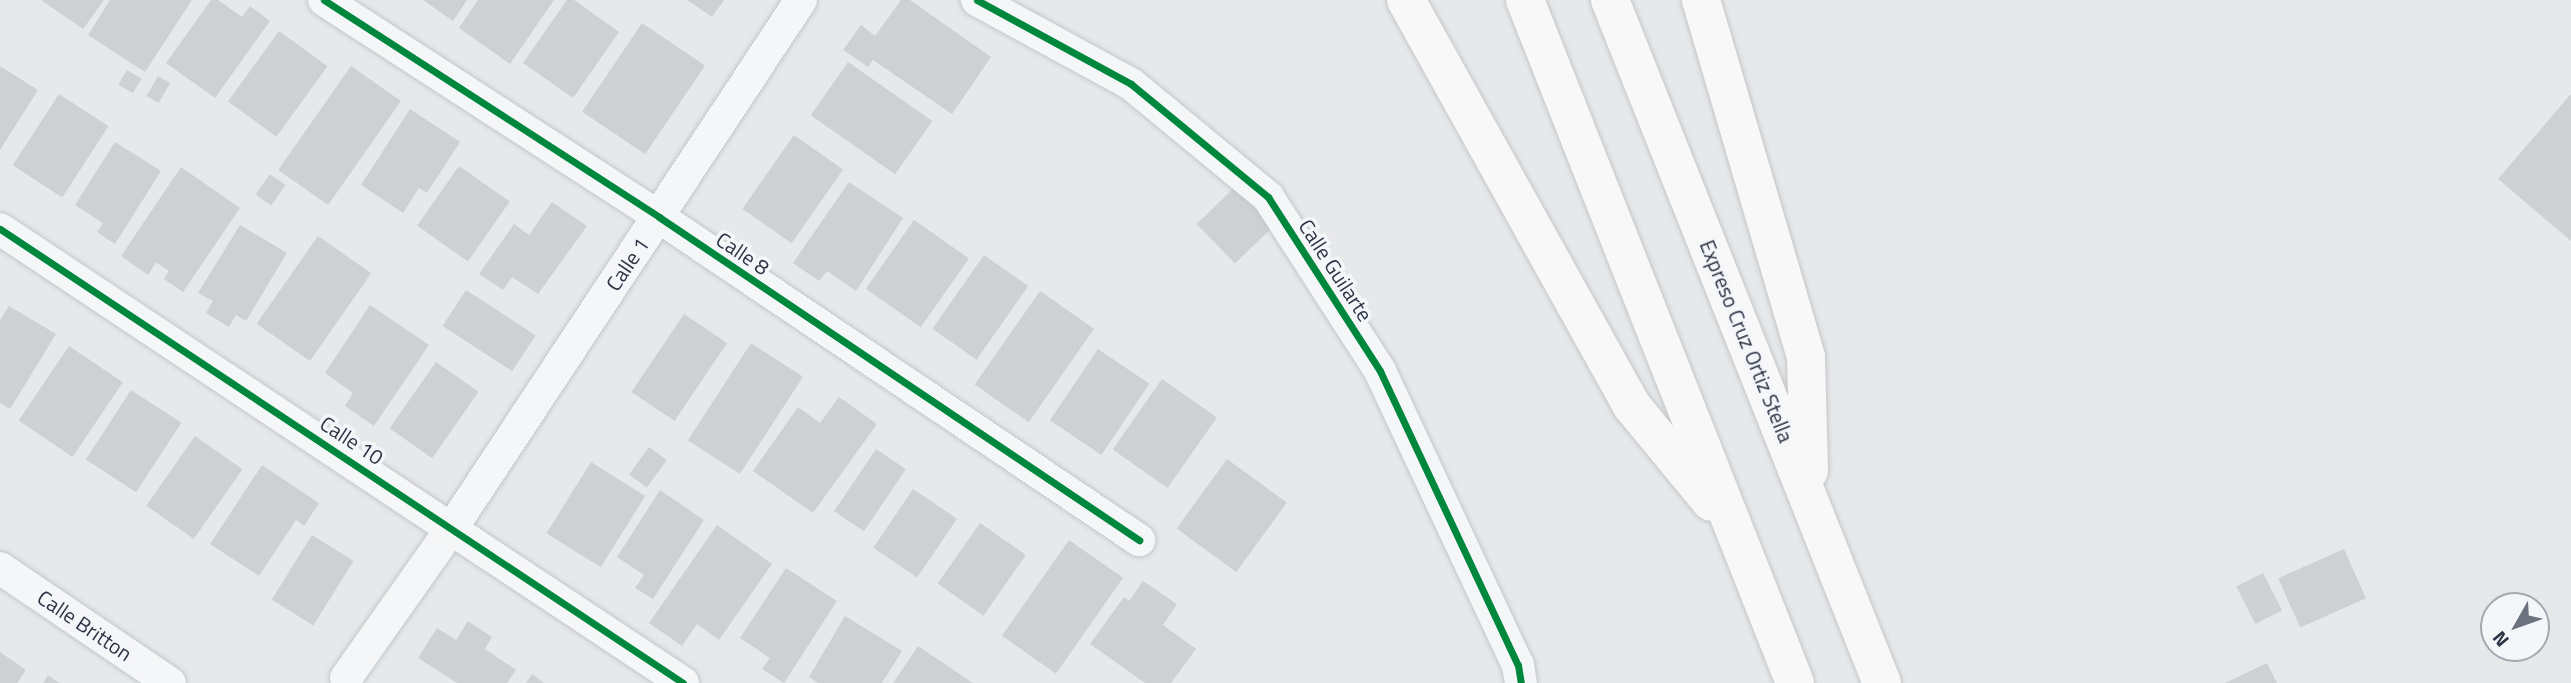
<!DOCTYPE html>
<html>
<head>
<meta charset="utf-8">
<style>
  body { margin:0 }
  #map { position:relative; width:2571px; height:683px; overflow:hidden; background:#e6e8ea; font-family:"Titillium Web",sans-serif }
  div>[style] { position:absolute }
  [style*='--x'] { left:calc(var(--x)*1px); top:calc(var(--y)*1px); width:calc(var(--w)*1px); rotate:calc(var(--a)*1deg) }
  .building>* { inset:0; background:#ced0d3; transform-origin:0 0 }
  .roads { filter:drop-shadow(0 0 2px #c4c6c8) drop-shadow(0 0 2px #c4c6c8) }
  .street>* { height:32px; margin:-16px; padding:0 16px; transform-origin:16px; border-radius:16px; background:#f5f6f7 }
  .highway>* { height:38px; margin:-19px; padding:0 19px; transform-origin:19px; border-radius:19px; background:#f8f8f8 }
  .cycleway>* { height:7px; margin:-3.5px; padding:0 3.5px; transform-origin:3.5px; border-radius:3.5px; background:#00873e }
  span { translate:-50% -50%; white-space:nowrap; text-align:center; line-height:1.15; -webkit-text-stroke:7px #f4f6f9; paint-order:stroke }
  .street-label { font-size:21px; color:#2b3445 }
  .north { position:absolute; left:2480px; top:592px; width:70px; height:70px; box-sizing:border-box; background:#f4f6f9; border:2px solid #a4a8b1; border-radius:50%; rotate:230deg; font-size:19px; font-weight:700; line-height:28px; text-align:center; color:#2b3445 }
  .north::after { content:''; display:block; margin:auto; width:24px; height:32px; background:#6c737f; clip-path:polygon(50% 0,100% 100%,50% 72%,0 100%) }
</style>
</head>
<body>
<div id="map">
  <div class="building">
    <i style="clip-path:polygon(41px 0,104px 0,83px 29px)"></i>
    <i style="clip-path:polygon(110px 0,192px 0,145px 72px,88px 35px)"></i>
    <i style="clip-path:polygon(211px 0,218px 0,242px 17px,250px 6px,270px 21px,215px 98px,166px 63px)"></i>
    <i style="clip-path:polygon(423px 0,467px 0,453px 21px)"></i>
    <i style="clip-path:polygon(478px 0,554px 0,510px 64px,459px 28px)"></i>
    <i style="clip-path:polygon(567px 0,574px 0,619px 32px,573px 98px,523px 63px)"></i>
    <i style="clip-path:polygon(687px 0,724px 0,712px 17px)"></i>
    <i style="clip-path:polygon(901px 0,910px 0,991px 57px,952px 114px,873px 60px,868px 67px,843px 50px,861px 25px,875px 36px)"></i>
    <i style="left:642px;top:23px;width:76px;height:107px;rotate:34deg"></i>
    <i style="left:279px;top:31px;width:60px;height:87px;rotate:36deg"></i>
    <i style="left:848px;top:62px;width:103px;height:65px;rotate:35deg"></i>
    <i style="clip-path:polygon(0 66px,38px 90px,0 150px)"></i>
    <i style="left:351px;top:66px;width:61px;height:127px;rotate:35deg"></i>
    <i style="left:127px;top:70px;width:17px;height:17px;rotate:31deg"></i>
    <i style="left:158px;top:76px;width:14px;height:23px;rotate:30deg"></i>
    <i style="left:59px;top:94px;width:59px;height:85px;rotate:33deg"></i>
    <i style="clip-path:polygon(2571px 94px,2571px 241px,2498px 179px)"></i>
    <i style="clip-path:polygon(410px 109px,460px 142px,427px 193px,419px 188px,403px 213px,361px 185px)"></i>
    <i style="left:794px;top:135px;width:60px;height:90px;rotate:35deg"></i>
    <i style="clip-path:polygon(115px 142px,161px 171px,115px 244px,97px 232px,103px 223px,75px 205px)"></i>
    <i style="left:459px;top:166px;width:62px;height:73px;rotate:35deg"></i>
    <i style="clip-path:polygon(181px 167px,240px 208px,183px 292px,164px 279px,169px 271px,156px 262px,148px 275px,121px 256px)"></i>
    <i style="left:270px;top:174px;width:19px;height:25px;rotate:35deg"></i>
    <i style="clip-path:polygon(849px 182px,903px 218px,856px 291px,827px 271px,819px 281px,793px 263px)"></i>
    <i style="left:1237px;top:185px;width:55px;height:56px;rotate:46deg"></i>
    <i style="clip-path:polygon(552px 202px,587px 226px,538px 294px,512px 277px,503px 290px,479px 274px,514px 224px,529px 235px)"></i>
    <i style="left:914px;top:220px;width:67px;height:84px;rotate:35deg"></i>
    <i style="clip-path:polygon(240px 225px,287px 253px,246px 321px,236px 315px,229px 327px,206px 313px,213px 301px,198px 293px)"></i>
    <i style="left:318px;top:236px;width:65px;height:107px;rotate:35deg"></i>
    <i style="left:984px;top:255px;width:54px;height:90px;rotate:35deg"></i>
    <i style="left:466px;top:290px;width:83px;height:43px;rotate:33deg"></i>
    <i style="left:1040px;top:291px;width:66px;height:114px;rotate:35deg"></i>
    <i style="clip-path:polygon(370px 305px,429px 345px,374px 426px,345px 406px,353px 393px,325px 373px)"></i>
    <i style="clip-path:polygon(9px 306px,56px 334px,10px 409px,0 403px,0 320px)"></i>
    <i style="left:684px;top:314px;width:52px;height:94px;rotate:34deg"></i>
    <i style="left:751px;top:343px;width:62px;height:116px;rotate:33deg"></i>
    <i style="left:69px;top:346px;width:65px;height:90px;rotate:34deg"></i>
    <i style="left:1098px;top:349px;width:62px;height:86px;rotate:34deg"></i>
    <i style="left:436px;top:362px;width:52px;height:81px;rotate:35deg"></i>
    <i style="left:1162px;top:379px;width:67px;height:86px;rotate:35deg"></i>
    <i style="left:131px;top:390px;width:60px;height:83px;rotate:33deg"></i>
    <i style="clip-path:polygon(839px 397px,877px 424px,813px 513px,753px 471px,798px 407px,820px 423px)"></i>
    <i style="left:195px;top:436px;width:58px;height:85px;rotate:35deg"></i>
    <i style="left:649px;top:447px;width:22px;height:34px;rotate:36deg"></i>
    <i style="left:876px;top:449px;width:36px;height:75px;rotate:34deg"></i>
    <i style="left:1227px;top:459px;width:74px;height:86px;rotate:36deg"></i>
    <i style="left:591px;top:462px;width:64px;height:84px;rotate:32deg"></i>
    <i style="clip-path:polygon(262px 465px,319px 503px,304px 526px,296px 520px,259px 576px,210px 544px)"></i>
    <i style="left:913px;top:489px;width:53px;height:71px;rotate:34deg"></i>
    <i style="clip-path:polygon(660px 490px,704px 520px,653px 599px,635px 588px,644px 575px,617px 557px)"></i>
    <i style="left:980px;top:523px;width:56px;height:74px;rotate:35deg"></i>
    <i style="clip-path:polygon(717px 525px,772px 564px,719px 640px,697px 624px,682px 646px,649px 623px)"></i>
    <i style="left:312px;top:535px;width:49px;height:76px;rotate:32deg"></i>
    <i style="left:1069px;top:540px;width:66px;height:117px;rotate:35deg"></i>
    <i style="left:2344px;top:549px;width:54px;height:72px;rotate:66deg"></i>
    <i style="clip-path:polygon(786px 568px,837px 601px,784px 683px,762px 669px,770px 658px,740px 638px)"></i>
    <i style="left:2263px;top:573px;width:42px;height:30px;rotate:63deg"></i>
    <i style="clip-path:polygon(1143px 581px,1177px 604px,1163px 625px,1196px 649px,1171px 683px,1145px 683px,1090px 644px,1124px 597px,1129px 601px)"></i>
    <i style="clip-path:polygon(845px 616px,902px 651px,882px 683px,818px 683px,809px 677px)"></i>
    <i style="clip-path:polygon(468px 621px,492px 637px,485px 649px,516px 670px,507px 683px,457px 683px,418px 658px,437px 628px,456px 640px)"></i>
    <i style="clip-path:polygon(918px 646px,973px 683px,893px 683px)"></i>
    <i style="clip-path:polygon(0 652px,26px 670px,17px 683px,0 683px)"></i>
    <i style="clip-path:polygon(2267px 663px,2277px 683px,2225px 683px)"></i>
    <i style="clip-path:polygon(532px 674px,544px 683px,526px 683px)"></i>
    <i style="clip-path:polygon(48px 675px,59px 683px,43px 683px)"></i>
  </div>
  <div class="roads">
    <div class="street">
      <i style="--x:324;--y:0;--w:399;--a:32.9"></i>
      <i style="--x:659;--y:217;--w:579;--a:33.94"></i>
      <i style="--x:977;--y:0;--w:175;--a:28.6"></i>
      <i style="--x:1131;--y:84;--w:178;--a:39.5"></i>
      <i style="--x:1268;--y:197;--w:207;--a:57.2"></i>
      <i style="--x:1380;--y:371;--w:325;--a:64.9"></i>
      <i style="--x:1518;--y:665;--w:18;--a:81"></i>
      <i style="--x:0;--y:229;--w:820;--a:33.61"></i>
      <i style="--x:0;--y:568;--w:205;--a:34.1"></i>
      <i style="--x:346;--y:678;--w:184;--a:-54.8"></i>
      <i style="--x:452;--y:528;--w:633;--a:-56.54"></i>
    </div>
    <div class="highway">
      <i style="--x:1406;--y:0;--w:465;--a:60.9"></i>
      <i style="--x:1632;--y:406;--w:124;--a:50.5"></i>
      <i style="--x:1525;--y:0;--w:734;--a:68.43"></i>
      <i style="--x:1610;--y:0;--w:735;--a:68.29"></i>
      <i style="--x:1701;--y:0;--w:372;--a:73.6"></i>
      <i style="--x:1806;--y:357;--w:114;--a:88.5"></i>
    </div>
  </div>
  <div class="cycleway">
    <i style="--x:324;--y:0;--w:399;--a:32.9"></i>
    <i style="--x:659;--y:217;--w:579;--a:33.94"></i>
    <i style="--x:977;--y:0;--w:175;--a:28.6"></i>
    <i style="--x:1131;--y:84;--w:178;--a:39.5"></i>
    <i style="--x:1268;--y:197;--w:207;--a:57.2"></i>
    <i style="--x:1380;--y:371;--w:325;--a:64.9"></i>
    <i style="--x:1518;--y:665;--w:18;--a:81"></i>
    <i style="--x:0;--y:229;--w:820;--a:33.61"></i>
  </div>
  <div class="street-label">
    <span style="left:743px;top:253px;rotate:34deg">Calle 8</span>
    <span style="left:627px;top:264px;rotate:-56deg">Calle 1</span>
    <span style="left:1336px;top:270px;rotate:57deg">Calle Guilarte</span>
    <span style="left:1747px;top:341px;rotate:68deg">Expreso Cruz Ortiz Stella</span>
    <span style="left:352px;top:440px;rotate:33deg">Calle 10</span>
    <span style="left:85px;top:625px;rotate:34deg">Calle Britton</span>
  </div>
  <div class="north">N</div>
</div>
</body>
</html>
